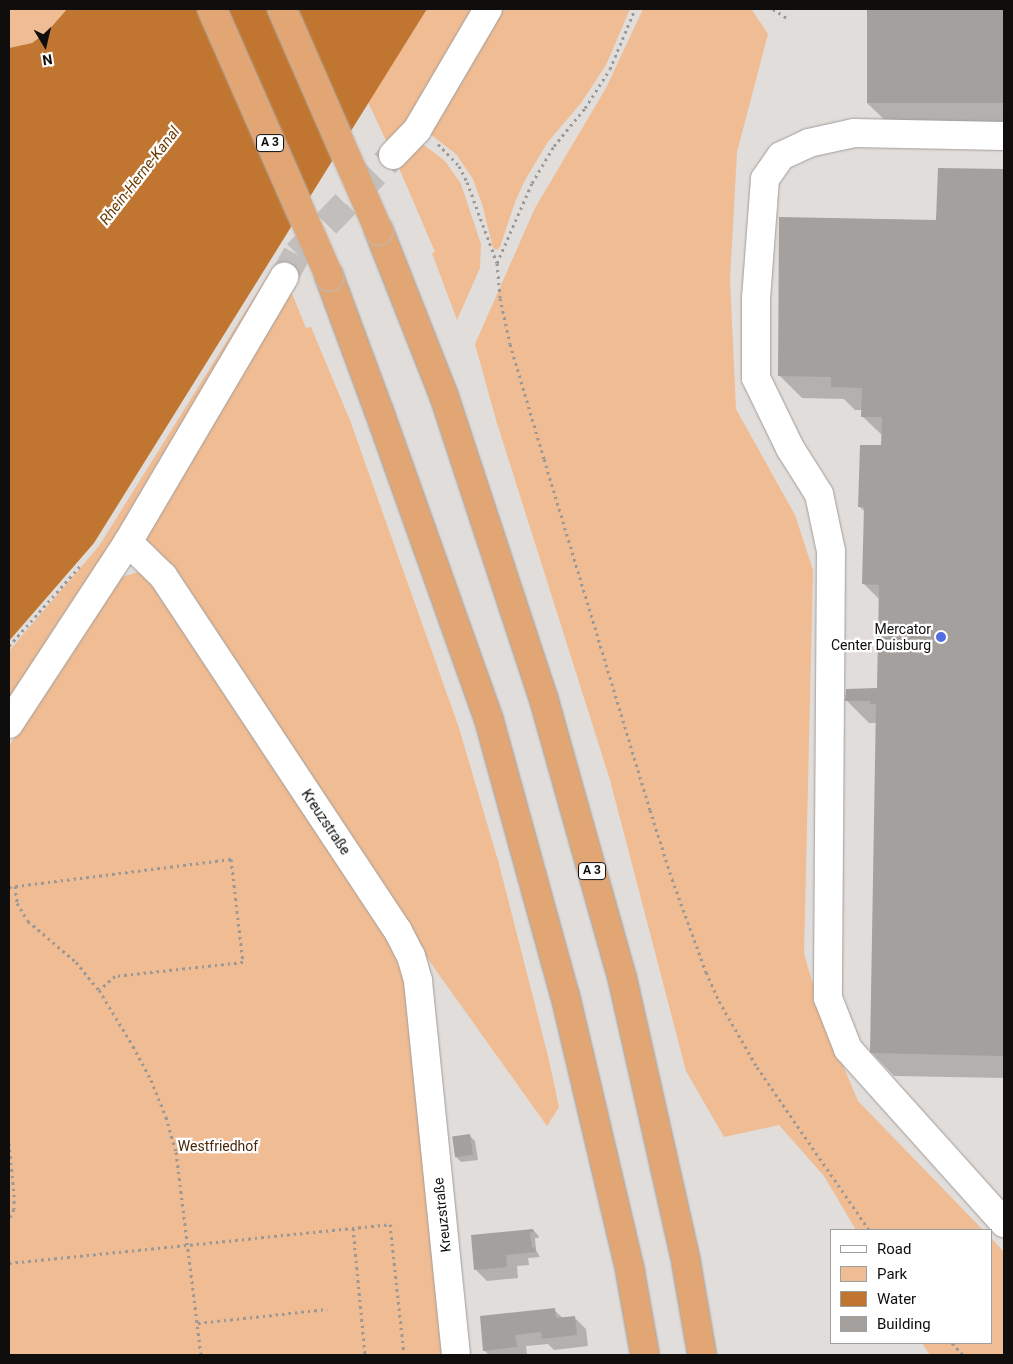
<!DOCTYPE html>
<html>
<head>
<meta charset="utf-8">
<style>
  body { margin:0 }
  #map { position:relative; width:1013px; height:1364px; overflow:hidden; background:#e1ddda; font-family:Roboto,sans-serif }
  div>[style] { position:absolute }
  [style*='--x'] { left:calc(var(--x)*1px); top:calc(var(--y)*1px); width:calc(var(--w)*1px); rotate:calc(var(--a)*1deg) }
  .green>* { inset:0; background:#efbc93 }
  .water>* { inset:0; background:#c07631 }
  .shadow>* { inset:0; background:#0003 }
  .building>* { inset:0; background:#a4a09d; transform-origin:0 0 }
  .minor-tunnel>* { height:28px; margin-top:-14px; transform-origin:0; background:repeating-linear-gradient(90deg,#c2bebb 0 28px,transparent 0 42px) }
  .path>* { height:3px; margin-top:-1.5px; transform-origin:0; background:repeating-linear-gradient(90deg,#9b9895 0 2.5px,transparent 0 6.5px) }
  .roads { filter:drop-shadow(0 0 1px #a19d9b) drop-shadow(0 0 1px #a19d9b) }
  .minor>* { height:28px; margin:-14px; padding:0 14px; transform-origin:14px; border-radius:14px; background:#fff }
  .highway>* { height:28px; margin:-14px; padding:0 14px; transform-origin:14px; border-radius:14px; background:#e2a675 }
  .bridges { filter:drop-shadow(0 0 1px #bcbcbb) drop-shadow(0 0 1px #bcbcbb) }
  .highway-bridge>* { height:28px; margin:-14px; padding:0 14px; transform-origin:14px; border-radius:14px; background:#e2a675 }
  .dots>* { width:14px; height:14px; translate:-50% -50%; box-sizing:border-box; border:2px solid #fff; border-radius:50% }
  span { translate:-50% -50%; white-space:nowrap; text-align:center; line-height:1.15; -webkit-text-stroke:4.5px #fff; paint-order:stroke }
  .shield-label span { padding:1px 4px; background:#fff; border:1px solid; border-radius:4px; -webkit-text-stroke-width:0 }
  .shield-label { font-size:12px; color:#0f0e0d; font-weight:700 }
  .poi-label { font-size:14px; color:#0f0e0d }
  .right { translate:-100% -50%; text-align:right }
  .street-label { font-size:14px; color:#0f0e0d }
  .park-label { font-size:14px; color:#47280b }
  .water-label { font-size:15px; color:#6c3b03; font-style:italic }
  .frame { position:absolute; inset:0; border:10px solid #0f0e0d; pointer-events:none }
  .legend { position:absolute; left:830px; top:1229px; width:162px; height:115px; box-sizing:border-box; background:#fff; border:1px solid #9f9f9e; margin:0; padding:6px 9px; list-style:none; font-size:15px; color:#0f0e0d }
  .legend li { display:flex; align-items:center; gap:10px; height:25px }
  .legend b { width:25px; border:1px solid #9f9f9e }
  .north { position:absolute; left:20px; top:20px; width:50px; height:50px; -webkit-text-stroke:4px #fff; paint-order:stroke; rotate:171deg; font-size:14px; font-weight:700; line-height:20px; text-align:center; color:#0f0e0d }
  .north::after { content:''; display:block; margin:auto; width:18px; height:22px; background:#0f0e0d; clip-path:polygon(50% 0,100% 100%,50% 72%,0 100%) }
</style>
</head>
<body>
<div id="map">
  <div class="green">
    <i style="clip-path:polygon(9px 9px,67px 9px,47px 32px,32px 43px,9px 48px)"></i>
    <i style="clip-path:polygon(427px 9px,481px 9px,390px 149px,368px 102px)"></i>
    <i style="clip-path:polygon(495px 9px,630px 9px,606px 65px,581px 103px,547px 143px,524px 182px,515px 202px,500px 247px,497px 250px,493px 248px,482px 204px,473px 179px,456px 154px,430px 134px)"></i>
    <i style="clip-path:polygon(643px 9px,747px 9px,752px 10px,768px 34px,737px 152px,730px 279px,736px 409px,795px 515px,813px 570px,804px 954px,823px 1018px,858px 1101px,983px 1230px,856px 1230px,824px 1176px,779px 1125px,724px 1137px,686px 1071px,610px 780px,496px 420px,475px 344px,535px 208px,606px 88px)"></i>
    <i style="clip-path:polygon(420px 142px,445px 161px,461px 184px,481px 244px,480px 268px,457px 320px,432px 253px,435px 252px,396px 161px)"></i>
    <i style="clip-path:polygon(270px 272px,278px 276px,9px 711px,9px 651px,99px 546px)"></i>
    <i style="clip-path:polygon(288px 284px,306px 328px,311px 327px,351px 423px,459px 728px,499px 864px,548px 1056px,559px 1107px,547px 1126px,430px 962px,146px 541px,144px 533px)"></i>
    <i style="clip-path:polygon(139px 572px,157px 586px,385px 930px,411px 984px,446px 1355px,9px 1355px,9px 746px,118px 578px)"></i>
    <i style="clip-path:polygon(992px 1239px,1004px 1252px,1004px 1355px,930px 1355px,922px 1343px,992px 1343px)"></i>
  </div>
  <div class="water">
    <i style="clip-path:polygon(67px 9px,427px 9px,94px 543px,9px 641px,9px 48px,32px 43px,47px 32px)"></i>
  </div>
  <div class="shadow">
    <i style="clip-path:polygon(868px 9px,1004px 9px,1004px 128px,890px 125px,867px 103px)"></i>
    <i style="clip-path:polygon(939px 169px,1004px 170px,1004px 1078px,894px 1076px,872px 1053px,877px 723px,869px 723px,847px 701px,878px 690px,880px 600px,864px 584px,865px 512px,859px 506px,883px 447px,883px 436px,862px 416px,863px 410px,855px 410px,844px 399px,802px 398px,779px 375px,938px 222px)"></i>
    <i style="clip-path:polygon(470px 1136px,475px 1141px,478px 1160px,461px 1162px,455px 1156px)"></i>
    <i style="clip-path:polygon(533px 1230px,538px 1235px,539px 1238px,535px 1238px,536px 1250px,540px 1257px,528px 1258px,529px 1265px,517px 1266px,518px 1278px,487px 1281px,476px 1270px)"></i>
    <i style="clip-path:polygon(554px 1310px,564px 1319px,575px 1318px,586px 1329px,588px 1346px,554px 1350px,548px 1344px,526px 1346px,527px 1355px,489px 1355px,484px 1350px)"></i>
  </div>
  <div class="building">
    <i style="left:867px;top:9px;width:137px;height:94px"></i>
    <i style="clip-path:polygon(938px 168px,1004px 169px,1004px 1056px,870px 1053px,876px 704px,870px 704px,870px 701px,845px 701px,846px 689px,877px 688px,879px 585px,862px 584px,864px 507px,858px 507px,860px 445px,881px 445px,882px 417px,861px 417px,862px 388px,831px 387px,831px 377px,778px 376px,779px 217px,936px 220px)"></i>
    <i style="left:470px;top:1134px;width:21px;height:18px;rotate:82deg"></i>
    <i style="clip-path:polygon(533px 1229px,534px 1232px,530px 1233px,532px 1248px,535px 1247px,536px 1252px,506px 1255px,507px 1267px,474px 1270px,471px 1235px)"></i>
    <i style="clip-path:polygon(555px 1308px,556px 1318px,575px 1316px,577px 1335px,542px 1339px,541px 1332px,515px 1335px,517px 1347px,483px 1351px,480px 1316px)"></i>
  </div>
  <div class="minor-tunnel">
    <i style="--x:284;--y:277;--w:26;--a:-61"></i>
    <i style="--x:297;--y:254;--w:138;--a:-45.9"></i>
  </div>
  <div class="path">
    <i style="--x:773;--y:9;--w:17;--a:33"></i>
    <i style="--x:438;--y:144;--w:30;--a:46"></i>
    <i style="--x:459;--y:166;--w:18;--a:63"></i>
    <i style="--x:467;--y:182;--w:86;--a:69.7"></i>
    <i style="--x:497;--y:263;--w:35;--a:85"></i>
    <i style="--x:500;--y:298;--w:47;--a:77.7"></i>
    <i style="--x:510;--y:344;--w:120;--a:73.5"></i>
    <i style="--x:544;--y:459;--w:367;--a:73.2"></i>
    <i style="--x:650;--y:810;--w:72;--a:72.3"></i>
    <i style="--x:672;--y:879;--w:99;--a:69.9"></i>
    <i style="--x:706;--y:972;--w:32;--a:66"></i>
    <i style="--x:719;--y:1001;--w:76;--a:60.1"></i>
    <i style="--x:757;--y:1067;--w:198;--a:55.5"></i>
    <i style="--x:497;--y:263;--w:87;--a:-66.4"></i>
    <i style="--x:532;--y:183;--w:43;--a:-59.3"></i>
    <i style="--x:554;--y:146;--w:49;--a:-50.8"></i>
    <i style="--x:585;--y:108;--w:46;--a:-57.3"></i>
    <i style="--x:610;--y:69;--w:65;--a:-67.4"></i>
    <i style="--x:9;--y:646;--w:107;--a:-48.4"></i>
    <i style="--x:15;--y:886;--w:17;--a:83"></i>
    <i style="--x:17;--y:903;--w:21;--a:59"></i>
    <i style="--x:28;--y:921;--w:63;--a:40.5"></i>
    <i style="--x:76;--y:962;--w:36;--a:51"></i>
    <i style="--x:99;--y:990;--w:66;--a:58.7"></i>
    <i style="--x:133;--y:1046;--w:38;--a:62"></i>
    <i style="--x:151;--y:1080;--w:40;--a:68"></i>
    <i style="--x:166;--y:1117;--w:36;--a:74"></i>
    <i style="--x:176;--y:1152;--w:205;--a:83"></i>
    <i style="--x:9;--y:887;--w:224;--a:-7.2"></i>
    <i style="--x:231;--y:859;--w:104;--a:83.4"></i>
    <i style="--x:243;--y:962;--w:129;--a:173.8"></i>
    <i style="--x:115;--y:976;--w:21;--a:139"></i>
    <i style="--x:9;--y:1143;--w:51;--a:84.4"></i>
    <i style="--x:14;--y:1194;--w:15;--a:90"></i>
    <i style="--x:14;--y:1209;--w:11;--a:117"></i>
    <i style="--x:353;--y:1228;--w:128;--a:84.6"></i>
    <i style="--x:9;--y:1263;--w:383;--a:-5.8"></i>
    <i style="--x:390;--y:1224;--w:132;--a:83.9"></i>
    <i style="--x:198;--y:1323;--w:130;--a:-6.2"></i>
    <i style="--x:952;--y:1343;--w:16;--a:47"></i>
  </div>
  <div class="roads">
    <div class="minor">
      <i style="--x:1004;--y:136;--w:150;--a:-178.9"></i>
      <i style="--x:854;--y:133;--w:46;--a:167.5"></i>
      <i style="--x:809;--y:143;--w:31;--a:155"></i>
      <i style="--x:781;--y:156;--w:28;--a:125"></i>
      <i style="--x:765;--y:179;--w:120;--a:94.3"></i>
      <i style="--x:756;--y:299;--w:79;--a:90"></i>
      <i style="--x:756;--y:378;--w:78;--a:64.1"></i>
      <i style="--x:790;--y:448;--w:54;--a:57.8"></i>
      <i style="--x:819;--y:494;--w:58;--a:78.1"></i>
      <i style="--x:831;--y:551;--w:447;--a:90.4"></i>
      <i style="--x:828;--y:998;--w:55;--a:68.6"></i>
      <i style="--x:848;--y:1049;--w:234;--a:48.1"></i>
      <i style="--x:393;--y:155;--w:35;--a:-46"></i>
      <i style="--x:417;--y:130;--w:140;--a:-59.6"></i>
      <i style="--x:128;--y:542;--w:49;--a:44.2"></i>
      <i style="--x:163;--y:576;--w:426;--a:56.5"></i>
      <i style="--x:398;--y:931;--w:28;--a:63"></i>
      <i style="--x:411;--y:956;--w:26;--a:74"></i>
      <i style="--x:418;--y:981;--w:376;--a:84.2"></i>
      <i style="--x:9;--y:724;--w:217;--a:-56.8"></i>
      <i style="--x:128;--y:542;--w:308;--a:-59.5"></i>
    </div>
    <div class="highway">
      <i style="--x:379;--y:231;--w:177;--a:68.5"></i>
      <i style="--x:444;--y:396;--w:320;--a:71.8"></i>
      <i style="--x:544;--y:700;--w:288;--a:74.3"></i>
      <i style="--x:622;--y:977;--w:292;--a:77.3"></i>
      <i style="--x:686;--y:1262;--w:94;--a:80.2"></i>
      <i style="--x:329;--y:276;--w:144;--a:69.7"></i>
      <i style="--x:379;--y:411;--w:328;--a:70.4"></i>
      <i style="--x:489;--y:720;--w:285;--a:74.6"></i>
      <i style="--x:565;--y:995;--w:284;--a:76.7"></i>
      <i style="--x:630;--y:1271;--w:85;--a:79.9"></i>
    </div>
  </div>
  <div class="bridges">
    <div class="highway-bridge">
      <i style="--x:212;--y:9;--w:292;--a:66.3"></i>
      <i style="--x:282;--y:9;--w:242;--a:66.4"></i>
    </div>
  </div>
  <div class="dots">
    <i style="left:941px;top:637px;background:#526ce1"></i>
  </div>
  <div class="shield-label">
    <span style="left:270px;top:143px">A 3</span>
    <span style="left:592px;top:871px">A 3</span>
  </div>
  <div class="poi-label">
    <span class="right" style="left:931px;top:637px">Mercator<br>Center Duisburg</span>
  </div>
  <div class="street-label">
    <span style="left:326px;top:822px;rotate:56deg">Kreuzstraße</span>
    <span style="left:442px;top:1215px;rotate:-96deg">Kreuzstraße</span>
  </div>
  <div class="park-label">
    <span style="left:218px;top:1146px">Westfriedhof</span>
  </div>
  <div class="water-label">
    <span style="left:140px;top:176px;rotate:-52deg">Rhein-Herne-Kanal</span>
  </div>
  <div class="frame"></div>
  <ul class="legend">
  <li><b style="height:6px;background:#fff"></b>Road</li>
  <li><b style="height:14px;background:#efbc93"></b>Park</li>
  <li><b style="height:14px;background:#c07631"></b>Water</li>
  <li><b style="height:14px;background:#a4a09d"></b>Building</li>
  </ul>
  <div class="north">N</div>
</div>
</body>
</html>
